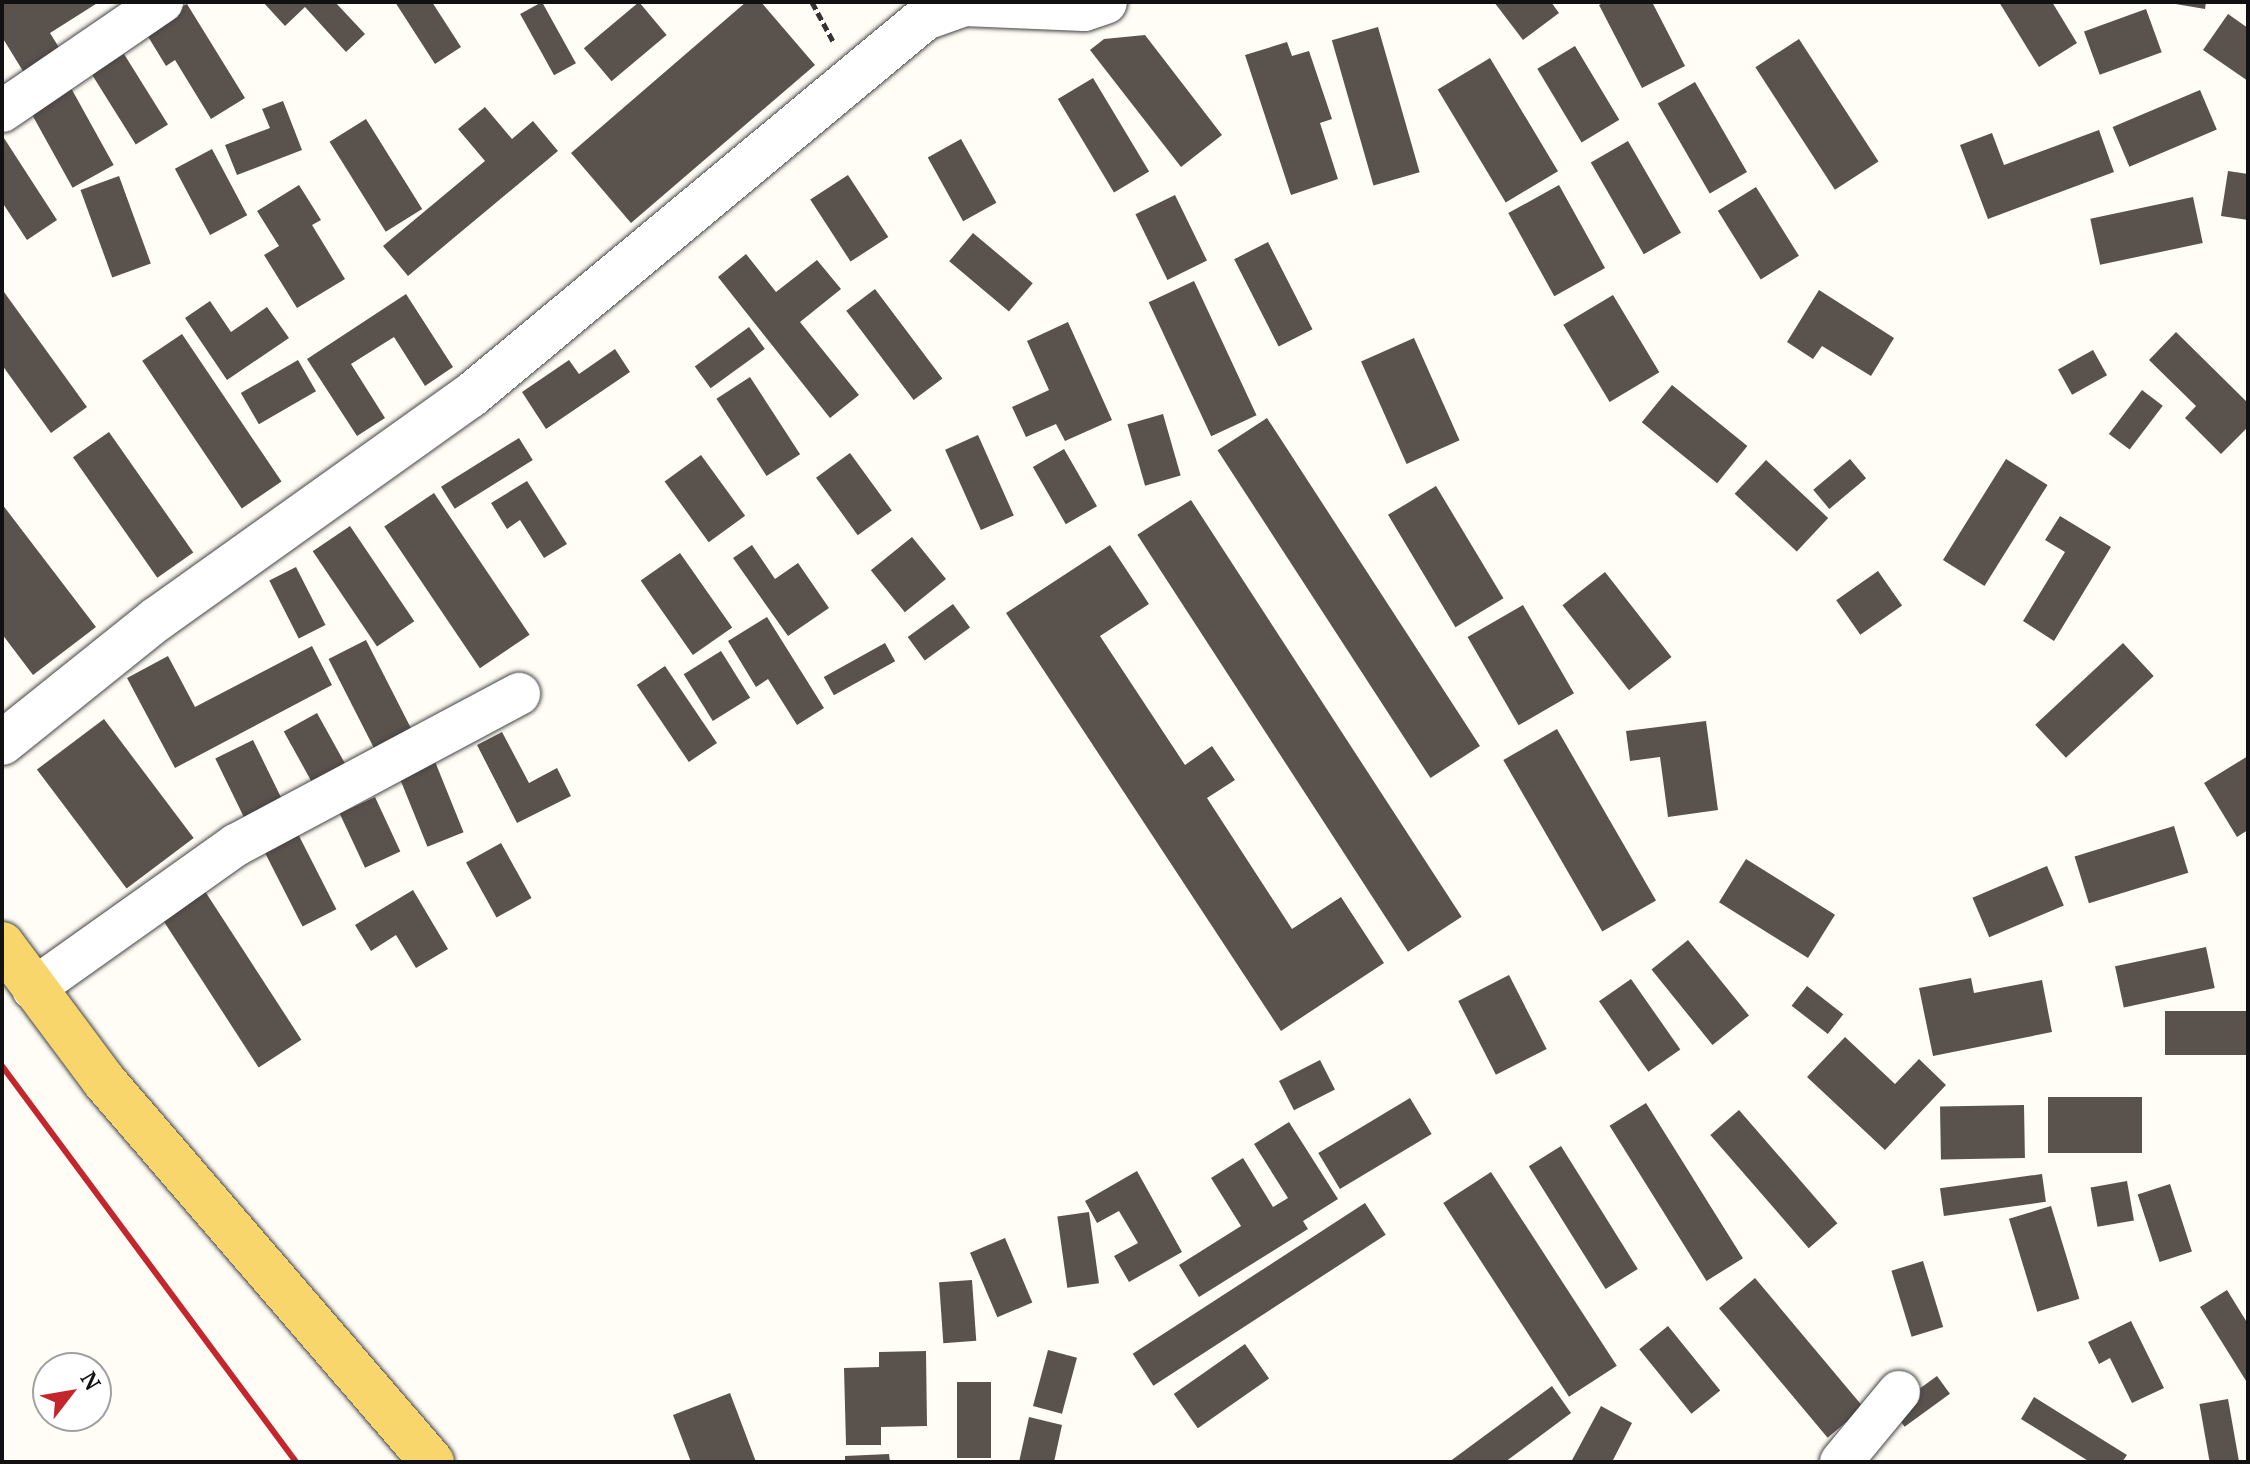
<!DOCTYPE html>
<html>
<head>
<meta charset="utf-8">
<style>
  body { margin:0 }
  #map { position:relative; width:2250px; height:1464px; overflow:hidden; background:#fffdf5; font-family:"PT Serif",serif }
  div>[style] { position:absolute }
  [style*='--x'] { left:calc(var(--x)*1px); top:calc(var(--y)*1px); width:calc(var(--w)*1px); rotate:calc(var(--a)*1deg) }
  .building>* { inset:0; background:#5a524d; transform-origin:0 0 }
  .path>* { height:5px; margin-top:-2.5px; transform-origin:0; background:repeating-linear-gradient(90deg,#333 0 8px,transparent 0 12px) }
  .roads { filter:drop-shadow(0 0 2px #444) drop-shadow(0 0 2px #444) }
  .minor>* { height:42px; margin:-21px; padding:0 21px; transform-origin:21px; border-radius:21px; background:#fff }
  .tertiary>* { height:44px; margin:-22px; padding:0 22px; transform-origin:22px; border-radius:22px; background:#fff }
  .primary>* { height:44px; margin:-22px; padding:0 22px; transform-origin:22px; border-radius:22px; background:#f9d66b }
  .rail>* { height:6px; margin:-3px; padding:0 3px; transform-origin:3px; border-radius:3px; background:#c4262e }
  span { translate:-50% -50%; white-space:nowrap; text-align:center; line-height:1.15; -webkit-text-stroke:8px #fff; paint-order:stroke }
  .frame { position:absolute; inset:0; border:4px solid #111; pointer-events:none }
  .north { position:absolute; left:32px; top:1352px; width:80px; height:80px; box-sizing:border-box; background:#fff; border:2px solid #a0a0a0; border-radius:50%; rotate:59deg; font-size:22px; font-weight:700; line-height:32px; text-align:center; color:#111 }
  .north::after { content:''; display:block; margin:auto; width:28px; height:36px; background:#c4262e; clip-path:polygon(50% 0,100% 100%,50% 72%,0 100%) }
</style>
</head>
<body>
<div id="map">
  <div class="building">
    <i style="clip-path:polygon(2px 2px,99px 2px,50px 33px,63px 54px,26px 76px,2px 37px)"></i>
    <i style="clip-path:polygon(263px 2px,335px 2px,365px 34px,346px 52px,305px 7px,285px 26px)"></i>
    <i style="clip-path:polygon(395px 2px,432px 2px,461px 47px,435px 64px)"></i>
    <i style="left:542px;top:2px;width:70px;height:25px;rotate:61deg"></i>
    <i style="left:639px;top:2px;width:43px;height:72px;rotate:50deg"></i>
    <i style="clip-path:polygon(746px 2px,761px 2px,815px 65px,631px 223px,571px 153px)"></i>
    <i style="clip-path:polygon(1494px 2px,1551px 2px,1559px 13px,1523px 40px)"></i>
    <i style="clip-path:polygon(1605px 2px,1652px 2px,1685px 66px,1642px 88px,1599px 5px)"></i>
    <i style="clip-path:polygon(1999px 2px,2052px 2px,2077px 43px,2039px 67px)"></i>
    <i style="clip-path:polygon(2164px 2px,2206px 2px,2205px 9px)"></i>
    <i style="clip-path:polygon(187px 4px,245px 98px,211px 119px,175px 60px,166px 66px,144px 30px)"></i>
    <i style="left:2146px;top:9px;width:46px;height:66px;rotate:70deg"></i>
    <i style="clip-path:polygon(2228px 14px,2248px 28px,2248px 81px,2203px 50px)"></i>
    <i style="left:1378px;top:27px;width:151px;height:48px;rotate:74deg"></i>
    <i style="clip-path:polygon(1145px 35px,1222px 135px,1181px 167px,1090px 50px,1104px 39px)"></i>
    <i style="left:1799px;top:39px;width:146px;height:52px;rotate:57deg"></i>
    <i style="clip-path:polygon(1287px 42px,1292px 56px,1309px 51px,1332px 119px,1320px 123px,1338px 179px,1291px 195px,1245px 55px)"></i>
    <i style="left:1575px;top:46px;width:86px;height:44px;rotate:59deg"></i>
    <i style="left:124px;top:54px;width:83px;height:38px;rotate:58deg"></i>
    <i style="left:1490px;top:58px;width:132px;height:61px;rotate:59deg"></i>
    <i style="left:1093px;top:78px;width:109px;height:41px;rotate:59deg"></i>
    <i style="left:1695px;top:82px;width:104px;height:43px;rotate:60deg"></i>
    <i style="left:71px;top:88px;width:88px;height:47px;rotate:61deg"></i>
    <i style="left:2200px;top:90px;width:43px;height:95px;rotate:67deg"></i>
    <i style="clip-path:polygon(283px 101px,302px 150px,237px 175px,225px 145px,270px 128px,262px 109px)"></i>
    <i style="clip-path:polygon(485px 107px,512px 139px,533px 121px,558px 151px,408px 276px,383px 246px,485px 161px,458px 129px)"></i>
    <i style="left:366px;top:119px;width:106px;height:43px;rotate:58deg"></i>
    <i style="clip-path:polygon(2099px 130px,2114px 172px,1988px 219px,1960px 145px,1992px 133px,2004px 165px)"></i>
    <i style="clip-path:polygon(2px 135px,57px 220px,27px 240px,2px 202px)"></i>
    <i style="left:961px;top:139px;width:73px;height:38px;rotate:61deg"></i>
    <i style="left:1628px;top:141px;width:106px;height:43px;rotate:60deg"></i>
    <i style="left:212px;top:149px;width:75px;height:42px;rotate:62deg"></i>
    <i style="clip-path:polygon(2228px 171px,2248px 174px,2248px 220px,2221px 216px)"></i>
    <i style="left:848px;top:175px;width:74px;height:45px;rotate:57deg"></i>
    <i style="left:119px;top:176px;width:93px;height:41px;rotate:70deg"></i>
    <i style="clip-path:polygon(299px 185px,321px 220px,312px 225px,345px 279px,297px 308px,264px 255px,279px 246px,257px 211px)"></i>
    <i style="left:1559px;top:185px;width:95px;height:58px;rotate:61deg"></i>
    <i style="left:1756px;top:187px;width:81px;height:45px;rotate:58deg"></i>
    <i style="left:1175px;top:195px;width:73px;height:44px;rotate:64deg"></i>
    <i style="left:2193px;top:197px;width:47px;height:105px;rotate:78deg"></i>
    <i style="left:973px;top:233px;width:78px;height:37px;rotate:40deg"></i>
    <i style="left:1268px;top:242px;width:98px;height:38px;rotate:63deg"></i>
    <i style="clip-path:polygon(746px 254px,776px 292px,817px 260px,841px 289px,800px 322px,859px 395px,830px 418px,718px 277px)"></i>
    <i style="left:1194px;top:281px;width:148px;height:50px;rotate:65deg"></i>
    <i style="left:875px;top:289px;width:112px;height:36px;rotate:53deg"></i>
    <i style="clip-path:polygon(1819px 290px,1894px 338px,1871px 376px,1822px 346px,1813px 359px,1787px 342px)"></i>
    <i style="clip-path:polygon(4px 292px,87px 407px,51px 433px,2px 365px)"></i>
    <i style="clip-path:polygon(406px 294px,453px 367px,425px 386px,394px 337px,351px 364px,385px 418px,357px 436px,307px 359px)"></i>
    <i style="left:1613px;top:295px;width:90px;height:58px;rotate:59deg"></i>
    <i style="clip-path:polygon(210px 301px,231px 332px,267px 307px,289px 338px,227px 380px,185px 318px)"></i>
    <i style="clip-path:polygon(1068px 322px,1112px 420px,1065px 441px,1056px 424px,1026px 437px,1012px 407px,1049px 390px,1027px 341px)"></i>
    <i style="left:749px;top:327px;width:27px;height:67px;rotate:54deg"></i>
    <i style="clip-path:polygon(2176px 332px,2248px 403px,2248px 427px,2221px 454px,2185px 418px,2196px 406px,2149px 360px)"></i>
    <i style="left:182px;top:334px;width:178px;height:48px;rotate:56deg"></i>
    <i style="left:1414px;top:338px;width:112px;height:58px;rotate:66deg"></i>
    <i style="clip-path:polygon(615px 349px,630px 372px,546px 429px,522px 392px,569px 360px,579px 374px)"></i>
    <i style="left:2093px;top:350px;width:29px;height:40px;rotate:61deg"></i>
    <i style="left:298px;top:360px;width:36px;height:66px;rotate:60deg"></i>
    <i style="left:750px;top:377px;width:92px;height:40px;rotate:57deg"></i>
    <i style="left:1672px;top:385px;width:97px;height:48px;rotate:39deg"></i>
    <i style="left:2142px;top:390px;width:26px;height:55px;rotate:37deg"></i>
    <i style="left:1163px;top:414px;width:64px;height:37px;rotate:74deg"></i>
    <i style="left:1267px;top:418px;width:391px;height:59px;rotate:57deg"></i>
    <i style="left:109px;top:432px;width:147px;height:44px;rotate:55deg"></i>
    <i style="left:978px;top:435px;width:88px;height:36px;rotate:66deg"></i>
    <i style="left:519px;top:438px;width:26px;height:92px;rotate:58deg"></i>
    <i style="left:1064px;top:449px;width:66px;height:36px;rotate:60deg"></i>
    <i style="left:850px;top:453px;width:71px;height:42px;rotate:54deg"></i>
    <i style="left:701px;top:455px;width:75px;height:45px;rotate:54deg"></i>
    <i style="left:1850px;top:459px;width:25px;height:48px;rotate:50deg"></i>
    <i style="left:2006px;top:459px;width:49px;height:119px;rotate:32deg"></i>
    <i style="left:1766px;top:460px;width:85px;height:46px;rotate:43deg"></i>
    <i style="clip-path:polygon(527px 481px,567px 544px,544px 558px,520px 520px,507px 529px,491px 503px)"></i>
    <i style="left:1436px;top:486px;width:131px;height:56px;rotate:59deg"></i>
    <i style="left:434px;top:493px;width:171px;height:60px;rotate:56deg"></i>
    <i style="left:1191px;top:500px;width:497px;height:64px;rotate:57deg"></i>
    <i style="clip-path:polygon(2px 504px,96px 627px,33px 675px,2px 634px)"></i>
    <i style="clip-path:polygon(2060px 516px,2111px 547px,2054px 641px,2023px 621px,2065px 552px,2045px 540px)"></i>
    <i style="left:350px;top:526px;width:115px;height:45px;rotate:56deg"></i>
    <i style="left:912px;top:537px;width:54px;height:53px;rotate:51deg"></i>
    <i style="clip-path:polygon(752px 545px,775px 579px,798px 563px,829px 608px,788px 636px,733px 558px)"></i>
    <i style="clip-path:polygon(1110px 545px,1149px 604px,1100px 636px,1185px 765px,1212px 746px,1235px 780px,1207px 798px,1292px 929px,1341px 897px,1384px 963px,1281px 1031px,1006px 613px)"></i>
    <i style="left:680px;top:553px;width:91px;height:48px;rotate:55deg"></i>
    <i style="left:296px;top:567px;width:65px;height:30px;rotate:63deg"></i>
    <i style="left:1878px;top:571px;width:42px;height:51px;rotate:55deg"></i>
    <i style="left:1605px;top:572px;width:108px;height:54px;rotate:52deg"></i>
    <i style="left:953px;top:604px;width:29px;height:56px;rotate:54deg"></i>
    <i style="left:1523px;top:605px;width:102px;height:64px;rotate:60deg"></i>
    <i style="clip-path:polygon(767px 617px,824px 708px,797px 725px,768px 679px,756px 687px,728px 641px)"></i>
    <i style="left:366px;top:640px;width:112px;height:42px;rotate:63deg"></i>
    <i style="left:885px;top:643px;width:21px;height:70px;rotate:61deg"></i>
    <i style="left:2123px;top:643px;width:45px;height:120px;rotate:47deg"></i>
    <i style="clip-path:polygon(312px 646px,332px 685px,175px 768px,127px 678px,168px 656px,195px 707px)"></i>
    <i style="left:721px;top:651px;width:55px;height:44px;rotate:58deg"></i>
    <i style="left:665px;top:666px;width:93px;height:34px;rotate:56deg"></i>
    <i style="left:317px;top:713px;width:60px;height:38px;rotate:61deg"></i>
    <i style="left:104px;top:719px;width:149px;height:84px;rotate:53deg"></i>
    <i style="clip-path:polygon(1706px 721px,1718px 810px,1668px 817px,1660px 757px,1630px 761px,1626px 731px)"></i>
    <i style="left:1557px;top:729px;width:198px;height:62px;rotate:60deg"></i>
    <i style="clip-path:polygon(502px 732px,529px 783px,557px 768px,571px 796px,517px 823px,477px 745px)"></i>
    <i style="left:253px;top:740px;width:68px;height:42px;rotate:64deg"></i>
    <i style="clip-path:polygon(2248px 756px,2248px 830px,2237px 837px,2204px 783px)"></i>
    <i style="left:434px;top:759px;width:79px;height:39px;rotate:68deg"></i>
    <i style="left:375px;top:797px;width:60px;height:39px;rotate:65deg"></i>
    <i style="left:2174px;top:826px;width:49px;height:104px;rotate:73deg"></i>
    <i style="left:296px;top:830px;width:89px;height:38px;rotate:63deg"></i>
    <i style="left:501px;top:843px;width:63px;height:40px;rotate:61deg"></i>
    <i style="left:1746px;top:859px;width:105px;height:51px;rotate:32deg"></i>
    <i style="left:2047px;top:866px;width:43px;height:81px;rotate:67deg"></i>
    <i style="left:199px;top:882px;width:188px;height:51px;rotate:57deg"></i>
    <i style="clip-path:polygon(413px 890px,448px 949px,416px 968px,396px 935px,371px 951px,355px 925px)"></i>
    <i style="left:1688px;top:940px;width:97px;height:47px;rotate:51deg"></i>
    <i style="left:2206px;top:947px;width:42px;height:93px;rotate:78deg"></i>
    <i style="left:1509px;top:975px;width:83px;height:57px;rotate:63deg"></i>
    <i style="clip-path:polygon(1971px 978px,1974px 993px,2042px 980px,2052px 1032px,1933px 1056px,1919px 988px)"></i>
    <i style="left:1631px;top:979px;width:86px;height:39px;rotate:55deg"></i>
    <i style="left:1807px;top:986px;width:46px;height:25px;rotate:38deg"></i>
    <i style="left:2248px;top:1011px;width:44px;height:83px;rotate:90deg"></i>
    <i style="clip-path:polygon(1845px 1037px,1895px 1084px,1919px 1059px,1946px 1085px,1885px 1150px,1807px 1077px)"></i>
    <i style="left:1320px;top:1060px;width:33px;height:46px;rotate:63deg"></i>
    <i style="left:2142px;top:1097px;width:56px;height:94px;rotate:90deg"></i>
    <i style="left:1410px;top:1098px;width:42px;height:107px;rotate:59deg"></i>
    <i style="left:1646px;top:1103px;width:183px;height:43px;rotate:58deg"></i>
    <i style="left:2024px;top:1105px;width:53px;height:84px;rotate:89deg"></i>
    <i style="left:1739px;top:1110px;width:150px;height:38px;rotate:49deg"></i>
    <i style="clip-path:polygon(1289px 1122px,1338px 1199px,1303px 1221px,1308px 1229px,1199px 1297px,1179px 1265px,1241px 1226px,1211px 1178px,1243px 1158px,1273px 1207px,1288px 1198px,1254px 1144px)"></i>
    <i style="left:1561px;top:1146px;width:145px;height:38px;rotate:58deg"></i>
    <i style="clip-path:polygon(1137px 1171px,1182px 1252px,1129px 1282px,1114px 1256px,1138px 1243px,1119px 1211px,1097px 1223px,1085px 1201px)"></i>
    <i style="left:1491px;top:1172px;width:231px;height:57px;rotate:57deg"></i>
    <i style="left:2042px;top:1174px;width:28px;height:103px;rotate:82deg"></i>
    <i style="left:2127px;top:1181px;width:40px;height:37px;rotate:80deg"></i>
    <i style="left:2170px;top:1184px;width:71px;height:34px;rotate:72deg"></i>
    <i style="left:1365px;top:1203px;width:38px;height:277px;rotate:57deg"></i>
    <i style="left:2051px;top:1206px;width:97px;height:44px;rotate:73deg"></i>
    <i style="left:1089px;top:1212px;width:72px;height:32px;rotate:82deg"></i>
    <i style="left:1005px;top:1238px;width:70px;height:38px;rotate:67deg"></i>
    <i style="left:1923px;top:1261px;width:69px;height:33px;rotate:73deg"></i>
    <i style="left:1755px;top:1278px;width:169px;height:47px;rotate:50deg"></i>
    <i style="left:972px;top:1280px;width:61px;height:33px;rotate:86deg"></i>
    <i style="clip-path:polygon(2227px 1290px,2248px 1324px,2248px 1384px,2200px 1307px)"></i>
    <i style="clip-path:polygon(2131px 1321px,2164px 1388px,2132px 1403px,2110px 1358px,2099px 1364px,2088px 1342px)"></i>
    <i style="left:1668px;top:1326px;width:83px;height:37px;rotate:51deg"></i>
    <i style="left:1245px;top:1344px;width:42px;height:87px;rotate:55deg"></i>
    <i style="left:1048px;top:1350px;width:30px;height:58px;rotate:15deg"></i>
    <i style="clip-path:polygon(926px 1351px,927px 1426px,881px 1427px,881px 1445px,846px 1445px,844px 1368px,879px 1367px,879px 1352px)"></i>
    <i style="left:1937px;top:1376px;width:22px;height:56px;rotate:54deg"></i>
    <i style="left:957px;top:1382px;width:34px;height:76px"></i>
    <i style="clip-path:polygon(1552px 1386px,1571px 1413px,1505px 1462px,1449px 1462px)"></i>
    <i style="clip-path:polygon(730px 1393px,756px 1462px,691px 1462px,673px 1415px)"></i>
    <i style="clip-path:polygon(2034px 1397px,2127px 1455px,2122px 1462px,2090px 1462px,2021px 1419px)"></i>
    <i style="left:2228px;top:1399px;width:64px;height:29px;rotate:80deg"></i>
    <i style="clip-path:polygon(1601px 1406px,1632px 1423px,1612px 1462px,1571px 1462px)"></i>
    <i style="clip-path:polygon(1029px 1417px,1062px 1425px,1054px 1462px,1019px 1462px)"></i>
    <i style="clip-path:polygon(889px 1454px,890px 1462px,845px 1462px,845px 1456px)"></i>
  </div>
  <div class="path">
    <i style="--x:812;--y:2;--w:47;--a:61.8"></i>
  </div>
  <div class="roads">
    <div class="minor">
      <i style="--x:2;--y:111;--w:194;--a:-34.3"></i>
      <i style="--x:33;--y:989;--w:249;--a:-35.4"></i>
      <i style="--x:236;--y:845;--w:321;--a:-28.1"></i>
      <i style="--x:1841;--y:1462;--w:91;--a:-50.4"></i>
    </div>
    <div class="tertiary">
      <i style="--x:2;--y:743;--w:198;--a:-38.7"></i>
      <i style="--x:157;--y:619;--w:384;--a:-35.5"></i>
      <i style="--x:470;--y:396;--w:592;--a:-39.72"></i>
      <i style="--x:925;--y:18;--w:41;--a:-19.7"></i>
      <i style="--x:964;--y:4;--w:120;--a:2.4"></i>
      <i style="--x:1084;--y:9;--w:22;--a:-18"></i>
    </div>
    <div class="primary">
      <i style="--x:2;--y:944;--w:171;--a:53.3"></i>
      <i style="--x:104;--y:1081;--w:503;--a:49.28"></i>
    </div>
  </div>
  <div class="rail">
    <i style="--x:2;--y:1066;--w:493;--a:53.4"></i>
  </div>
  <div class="frame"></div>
  <div class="north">N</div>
</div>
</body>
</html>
